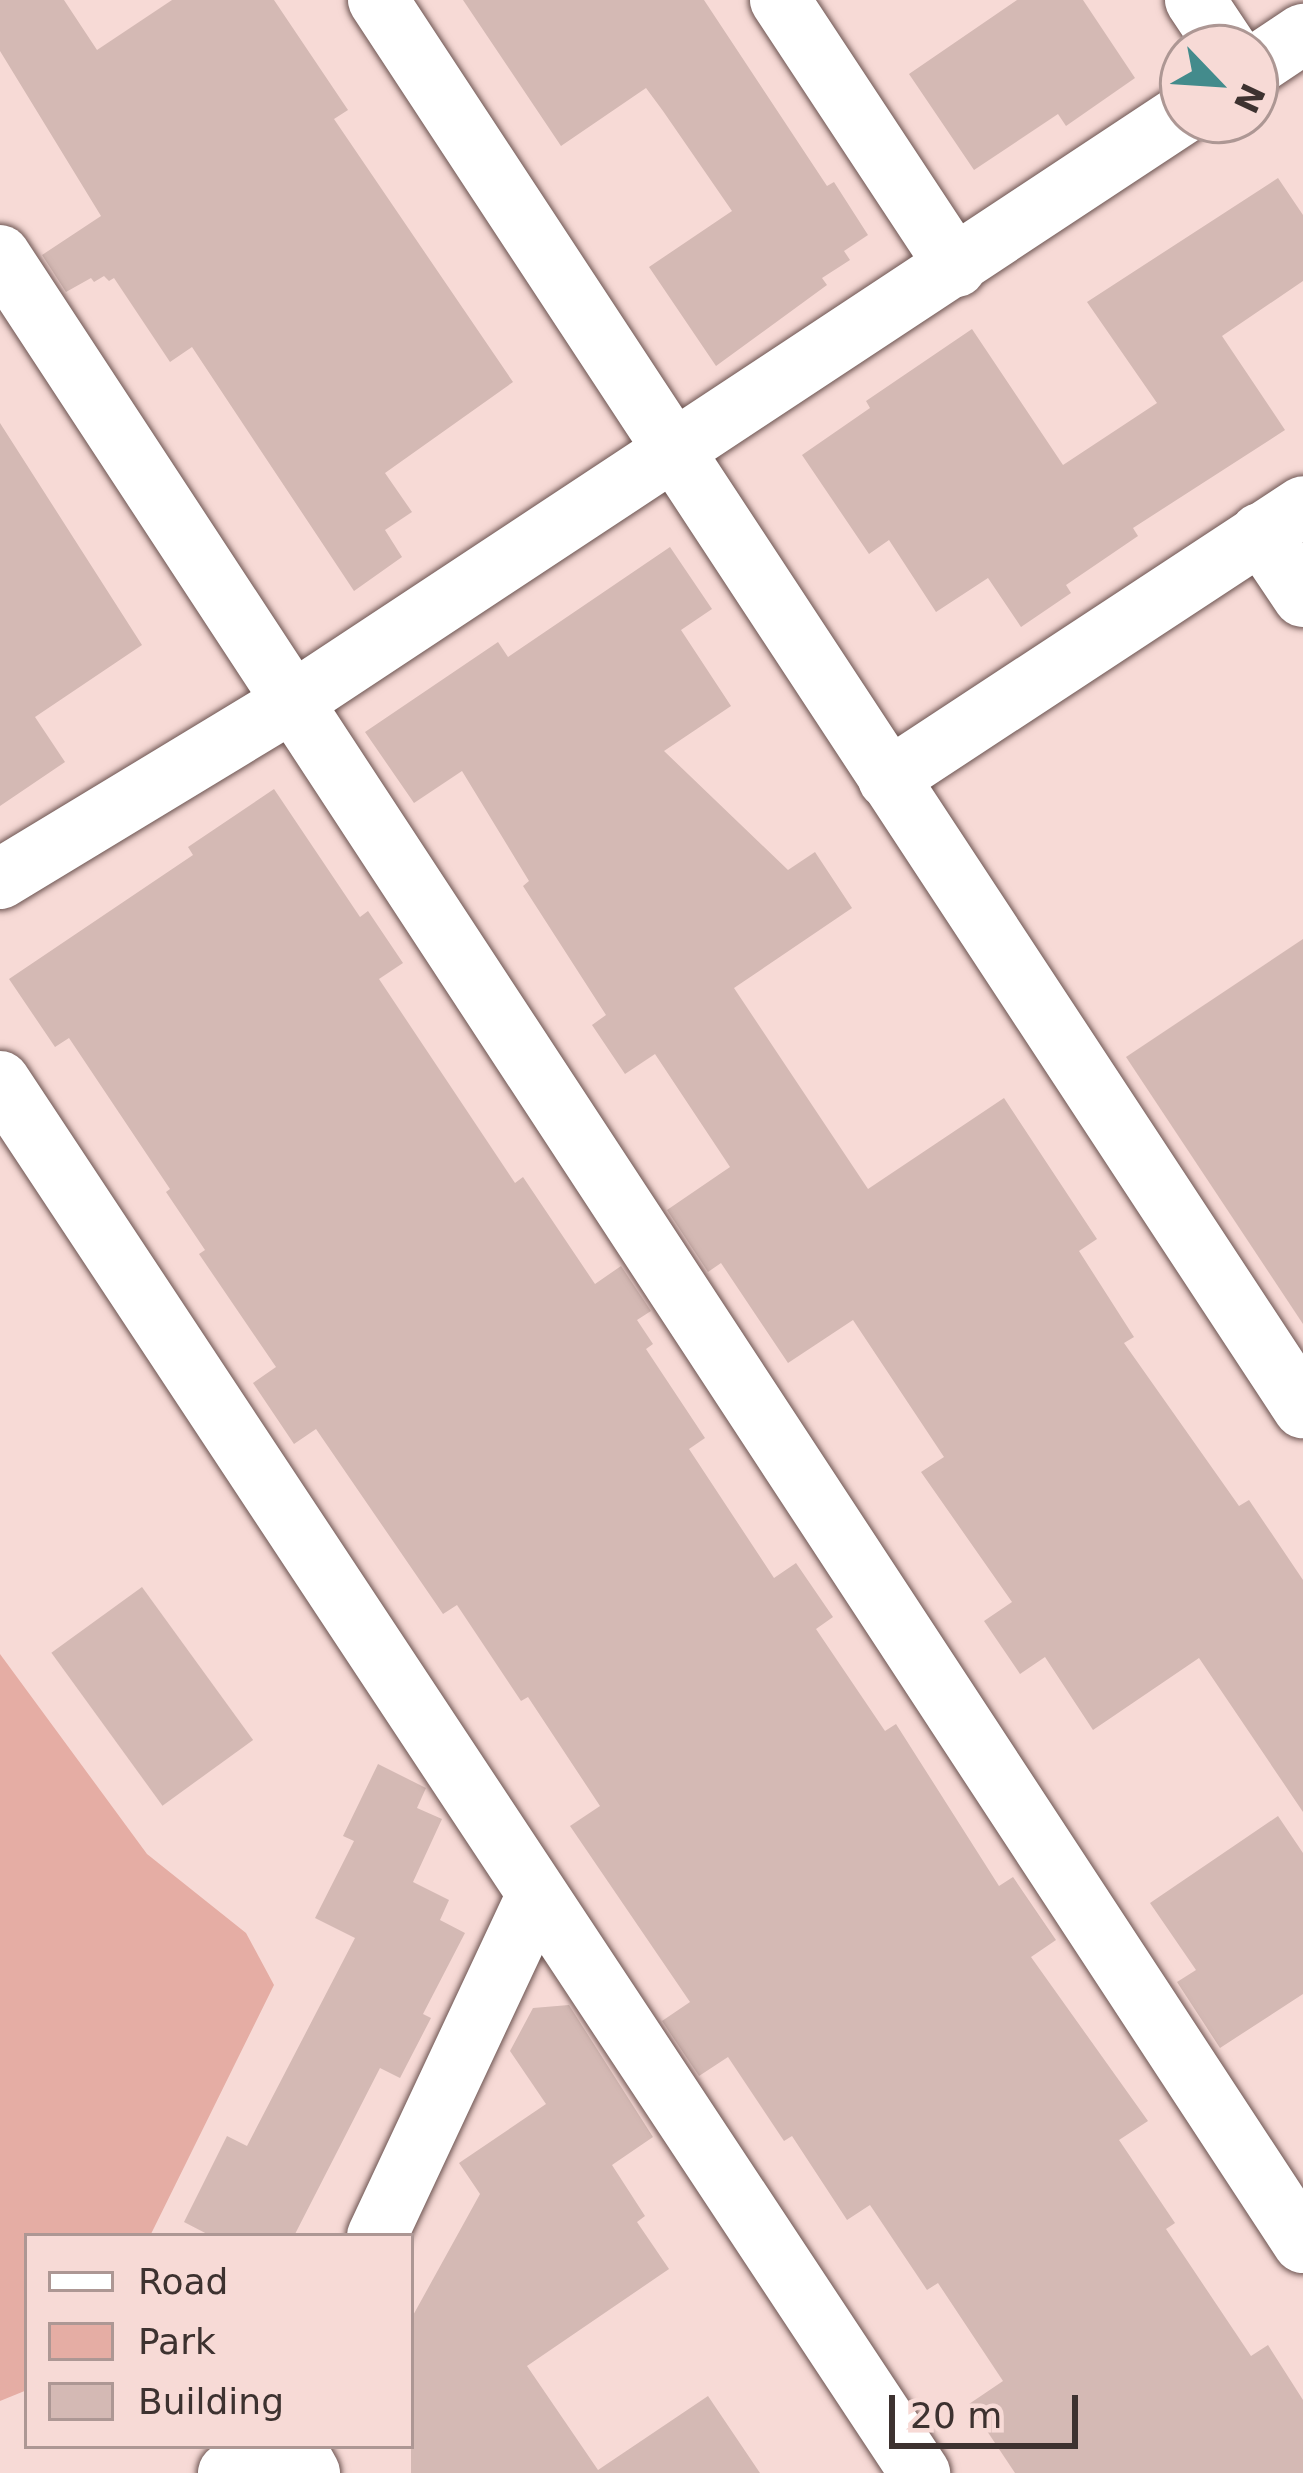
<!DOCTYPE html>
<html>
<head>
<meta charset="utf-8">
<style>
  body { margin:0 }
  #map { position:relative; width:1303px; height:2473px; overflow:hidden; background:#f7dad6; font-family:"DejaVu Sans",sans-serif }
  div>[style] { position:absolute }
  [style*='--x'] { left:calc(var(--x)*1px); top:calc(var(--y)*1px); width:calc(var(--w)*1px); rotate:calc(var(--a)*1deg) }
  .green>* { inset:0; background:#e5ada4 }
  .building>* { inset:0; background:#d4b9b4; transform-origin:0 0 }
  .roads { filter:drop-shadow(0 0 3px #6b5350) drop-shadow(0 0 3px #6b5350) }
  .minor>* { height:60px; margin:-30px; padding:0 30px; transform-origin:30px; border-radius:30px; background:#fff }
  span { translate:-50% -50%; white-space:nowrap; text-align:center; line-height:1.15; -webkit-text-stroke:10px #f7dad6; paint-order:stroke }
  .legend { position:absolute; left:24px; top:2233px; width:390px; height:216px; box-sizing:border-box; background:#f7dad6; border:3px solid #ad9794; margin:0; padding:15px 21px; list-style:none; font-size:36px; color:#3d3230 }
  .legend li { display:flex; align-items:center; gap:24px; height:60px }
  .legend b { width:60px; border:3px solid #ad9794 }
  .north { position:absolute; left:1159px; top:24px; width:120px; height:120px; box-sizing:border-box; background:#f7dad6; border:3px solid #ad9794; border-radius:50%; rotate:115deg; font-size:33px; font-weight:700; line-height:48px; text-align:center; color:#3d3230 }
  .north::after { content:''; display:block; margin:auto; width:42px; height:54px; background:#438b8c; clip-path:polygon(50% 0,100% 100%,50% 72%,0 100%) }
  .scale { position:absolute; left:889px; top:2395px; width:189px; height:54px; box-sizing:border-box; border:6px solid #3d3230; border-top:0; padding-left:15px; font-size:36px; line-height:42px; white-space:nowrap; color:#3d3230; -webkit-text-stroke:9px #f7dad6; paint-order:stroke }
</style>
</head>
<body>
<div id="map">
  <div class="green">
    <i style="clip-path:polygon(0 1654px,147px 1854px,246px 1933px,274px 1985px,150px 2236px,27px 2236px,27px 2390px,0 2401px)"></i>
  </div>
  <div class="building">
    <i style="clip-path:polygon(0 0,64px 0,97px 50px,172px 0,274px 0,348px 110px,334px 119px,513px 382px,385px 473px,412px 512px,385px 530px,402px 557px,354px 591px,192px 347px,170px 362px,114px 278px,109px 281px,104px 276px,94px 282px,91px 278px,66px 292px,42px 255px,101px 216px,0 51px)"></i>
    <i style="clip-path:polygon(463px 0,704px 0,827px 186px,834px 182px,868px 235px,844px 251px,850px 260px,822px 278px,827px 285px,716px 366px,649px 267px,732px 211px,663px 111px,646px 88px,561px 146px)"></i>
    <i style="clip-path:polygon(1017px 0,1083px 0,1135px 78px,1066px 126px,1058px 114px,974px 170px,909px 74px)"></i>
    <i style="clip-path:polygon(1278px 178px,1303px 215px,1303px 281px,1222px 336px,1285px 430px,1133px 528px,1138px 536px,1066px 585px,1071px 593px,1021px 627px,988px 578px,936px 612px,889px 540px,869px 554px,802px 455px,870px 408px,866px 401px,972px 329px,1063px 465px,1157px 403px,1087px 302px)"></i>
    <i style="clip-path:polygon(0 423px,142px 645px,35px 717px,65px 762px,0 806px)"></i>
    <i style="clip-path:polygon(670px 547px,712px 609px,681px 630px,731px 706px,664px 751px,788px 870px,815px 852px,852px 908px,734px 988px,868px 1189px,1004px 1098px,1097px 1239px,1079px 1251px,1134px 1337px,1124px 1343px,1239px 1506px,1249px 1500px,1303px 1580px,1303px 1812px,1199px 1658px,1093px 1730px,1045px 1657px,1020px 1674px,984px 1621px,1012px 1602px,921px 1472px,944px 1457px,853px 1320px,788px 1363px,721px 1263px,708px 1272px,667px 1210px,730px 1167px,655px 1054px,625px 1074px,592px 1025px,606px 1015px,523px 886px,529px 881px,462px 771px,414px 803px,365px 732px,498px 642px,508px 657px)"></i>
    <i style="clip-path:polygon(274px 789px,360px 917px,368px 911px,403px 963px,379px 979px,515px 1183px,523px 1177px,595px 1284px,621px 1266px,651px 1311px,637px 1320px,653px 1344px,646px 1349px,705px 1438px,689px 1449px,774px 1578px,796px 1563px,833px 1617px,816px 1629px,885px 1731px,896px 1724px,999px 1886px,1013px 1877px,1056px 1940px,1031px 1957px,1148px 2121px,1119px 2140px,1175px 2223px,1166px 2229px,1251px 2356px,1268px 2345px,1303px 2400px,1303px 2473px,1015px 2473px,969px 2404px,1003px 2381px,938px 2283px,927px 2290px,870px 2205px,847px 2220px,792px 2136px,784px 2141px,728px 2057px,699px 2076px,662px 2021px,690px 2002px,570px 1826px,600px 1806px,528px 1697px,521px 1701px,457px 1605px,443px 1614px,316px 1429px,294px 1444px,253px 1383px,276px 1367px,199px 1254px,205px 1250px,166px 1192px,170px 1189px,69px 1038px,55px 1047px,9px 979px,193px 855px,188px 847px)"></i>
    <i style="clip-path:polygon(1303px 939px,1303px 1324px,1126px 1057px)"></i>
    <i style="left:142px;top:1587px;width:189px;height:112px;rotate:54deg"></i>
    <i style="clip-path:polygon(378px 1764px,426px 1788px,417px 1808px,442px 1819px,413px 1882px,449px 1900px,440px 1920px,465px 1933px,423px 2014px,431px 2018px,400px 2078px,380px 2068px,294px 2236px,211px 2236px,184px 2222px,227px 2136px,247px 2146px,355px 1938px,315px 1918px,354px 1841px,343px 1836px)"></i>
    <i style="clip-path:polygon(1278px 1816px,1303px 1853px,1303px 1994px,1220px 2048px,1177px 1982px,1196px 1970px,1150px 1903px)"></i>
    <i style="clip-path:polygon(569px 2005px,653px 2137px,612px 2165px,645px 2216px,637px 2222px,669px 2269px,527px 2366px,598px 2470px,708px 2396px,760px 2473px,411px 2473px,411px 2319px,480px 2194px,459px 2163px,546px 2104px,510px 2051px,533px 2008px)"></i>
  </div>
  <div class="roads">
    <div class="minor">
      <i style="--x:378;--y:0;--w:1685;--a:56.7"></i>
      <i style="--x:780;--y:0;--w:320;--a:56.6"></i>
      <i style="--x:1195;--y:0;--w:58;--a:56.3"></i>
      <i style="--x:1255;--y:66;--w:58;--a:-33.7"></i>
      <i style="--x:0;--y:255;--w:2377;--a:56.76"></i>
      <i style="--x:1260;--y:533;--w:77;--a:56.1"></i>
      <i style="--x:888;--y:779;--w:497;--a:-33.3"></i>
      <i style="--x:0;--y:879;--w:344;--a:-31.2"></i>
      <i style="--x:294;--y:701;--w:1065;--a:-33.44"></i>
      <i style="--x:0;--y:1081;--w:1669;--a:56.54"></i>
      <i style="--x:377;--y:2236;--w:373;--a:-64.9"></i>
      <i style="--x:295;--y:2446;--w:31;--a:61"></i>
      <i style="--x:228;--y:2473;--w:47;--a:-35.4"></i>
    </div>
  </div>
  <ul class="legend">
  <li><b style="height:15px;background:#fff"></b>Road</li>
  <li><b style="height:33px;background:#e5ada4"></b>Park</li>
  <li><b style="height:33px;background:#d4b9b4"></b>Building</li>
  </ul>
  <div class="north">N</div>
  <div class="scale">20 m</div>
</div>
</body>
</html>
